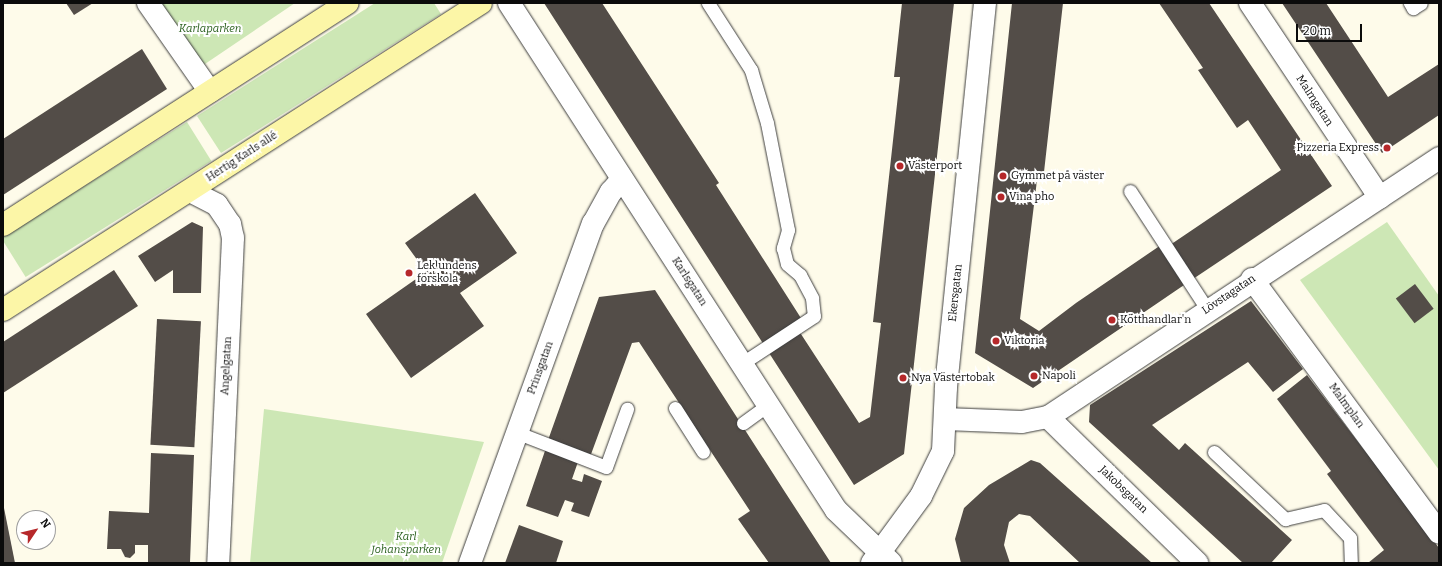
<!DOCTYPE html>
<html>
<head>
<meta charset="utf-8">
<style>
  body { margin:0 }
  #map { position:relative; width:1442px; height:566px; overflow:hidden; background:#fefbea; font-family:Bitter,serif }
  div>[style] { position:absolute }
  [style*='--x'] { left:calc(var(--x)*1px); top:calc(var(--y)*1px); width:calc(var(--w)*1px); rotate:calc(var(--a)*1deg) }
  .green>* { inset:0; background:#cde7b5; transform-origin:0 0 }
  .building>* { inset:0; background:#534d48; transform-origin:0 0 }
  .roads { filter:drop-shadow(0 0 1px #3e3e3e) drop-shadow(0 0 1px #3e3e3e) }
  .lane>* { height:13px; margin:-6.5px; padding:0 6.5px; transform-origin:6.5px; border-radius:6.5px; background:#fff }
  .street>* { height:22px; margin:-11px; padding:0 11px; transform-origin:11px; border-radius:11px; background:#fff }
  .secondary>* { height:22px; margin:-11px; padding:0 11px; transform-origin:11px; border-radius:11px; background:#fcf6a7 }
  .dots>* { width:11px; height:11px; translate:-50% -50%; box-sizing:border-box; border:2px solid #fff; border-radius:50% }
  span { translate:-50% -50%; white-space:nowrap; text-align:center; line-height:1.15; -webkit-text-stroke:4px #fff; paint-order:stroke }
  .park-label { font-size:11px; color:#2a601e; font-style:italic }
  .street-label { font-size:11px; color:#0b0b0b }
  .poi-label { font-size:11px; color:#0b0b0b }
  .right { translate:-100% -50%; text-align:right }
  .left { translate:0 -50%; text-align:left }
  .frame { position:absolute; inset:0; border:4px solid #0b0b0b; pointer-events:none }
  .north { position:absolute; left:16px; top:510px; width:40px; height:40px; box-sizing:border-box; background:#fff; border:1px solid #9d9d9d; border-radius:50%; rotate:55deg; font-size:11px; font-weight:700; line-height:16px; text-align:center; color:#0b0b0b }
  .north::after { content:''; display:block; margin:auto; width:14px; height:18px; background:#b6282a; clip-path:polygon(50% 0,100% 100%,50% 72%,0 100%) }
  .scale { position:absolute; left:1296px; top:24px; width:66px; height:18px; box-sizing:border-box; border:2px solid #0b0b0b; border-top:0; padding-left:5px; font-size:12px; line-height:14px; white-space:nowrap; color:#0b0b0b; -webkit-text-stroke:3px #fff; paint-order:stroke }
</style>
</head>
<body>
<div id="map">
  <div class="green">
    <i style="clip-path:polygon(161px 3px,295px 3px,202px 66px)"></i>
    <i style="clip-path:polygon(375px 3px,434px 3px,441px 14px,221px 153px,197px 116px)"></i>
    <i style="left:187px;top:122px;width:46px;height:219px;rotate:58deg"></i>
    <i style="clip-path:polygon(1387px 222px,1439px 296px,1439px 470px,1300px 280px)"></i>
    <i style="clip-path:polygon(264px 409px,484px 442px,442px 563px,250px 563px)"></i>
  </div>
  <div class="building">
    <i style="clip-path:polygon(66px 3px,93px 3px,74px 15px)"></i>
    <i style="clip-path:polygon(544px 3px,602px 3px,719px 183px,716px 185px,806px 326px,799px 331px,859px 423px,870px 417px,881px 323px,873px 322px,900px 77px,894px 77px,902px 3px,954px 3px,904px 454px,854px 485px)"></i>
    <i style="clip-path:polygon(1012px 3px,1063px 3px,1044px 172px,1038px 172px,1020px 319px,1039px 331px,1076px 303px,1161px 245px,1187px 283px,1033px 388px,975px 353px)"></i>
    <i style="clip-path:polygon(1159px 3px,1209px 3px,1332px 186px,1193px 279px,1170px 245px,1281px 170px,1248px 120px,1237px 128px,1198px 70px,1203px 68px)"></i>
    <i style="clip-path:polygon(1282px 3px,1326px 3px,1388px 97px,1439px 64px,1439px 115px,1382px 153px)"></i>
    <i style="clip-path:polygon(142px 49px,167px 89px,3px 195px,3px 139px)"></i>
    <i style="clip-path:polygon(475px 193px,517px 253px,460px 293px,484px 326px,411px 378px,366px 314px,426px 272px,405px 243px)"></i>
    <i style="clip-path:polygon(192px 222px,203px 227px,201px 293px,173px 293px,173px 270px,155px 282px,138px 256px)"></i>
    <i style="clip-path:polygon(114px 270px,138px 306px,3px 393px,3px 342px)"></i>
    <i style="left:1415px;top:284px;width:31px;height:24px;rotate:53deg"></i>
    <i style="clip-path:polygon(655px 290px,783px 489px,831px 563px,769px 563px,738px 519px,750px 511px,639px 342px,632px 343px,590px 457px,547px 443px,599px 297px)"></i>
    <i style="clip-path:polygon(1251px 301px,1303px 369px,1273px 392px,1248px 362px,1152px 425px,1179px 450px,1185px 443px,1292px 540px,1271px 563px,1243px 563px,1089px 422px,1090px 405px)"></i>
    <i style="left:157px;top:319px;width:44px;height:126px;rotate:3deg"></i>
    <i style="clip-path:polygon(1307px 375px,1439px 548px,1439px 563px,1368px 563px,1384px 550px,1327px 474px,1331px 471px,1277px 399px)"></i>
    <i style="clip-path:polygon(546px 448px,579px 459px,572px 479px,582px 482px,584px 474px,602px 481px,589px 517px,571px 511px,574px 503px,565px 500px,558px 517px,526px 506px)"></i>
    <i style="clip-path:polygon(151px 453px,194px 455px,190px 563px,148px 563px,148px 545px,135px 545px,135px 553px,130px 558px,125px 557px,121px 549px,107px 549px,109px 511px,149px 513px)"></i>
    <i style="clip-path:polygon(1031px 460px,1040px 463px,1152px 563px,1080px 563px,1030px 516px,1019px 514px,1009px 522px,1004px 545px,1010px 563px,961px 563px,955px 539px,964px 508px,989px 485px)"></i>
    <i style="clip-path:polygon(4px 508px,15px 563px,3px 563px)"></i>
    <i style="clip-path:polygon(519px 525px,563px 541px,556px 563px,505px 563px)"></i>
  </div>
  <div class="roads">
    <div class="lane">
      <i style="--x:708;--y:3;--w:80;--a:57.3"></i>
      <i style="--x:751;--y:70;--w:55;--a:73.2"></i>
      <i style="--x:767;--y:123;--w:109;--a:78.9"></i>
      <i style="--x:788;--y:230;--w:19;--a:106"></i>
      <i style="--x:783;--y:248;--w:16;--a:76"></i>
      <i style="--x:787;--y:264;--w:17;--a:40"></i>
      <i style="--x:800;--y:275;--w:26;--a:62"></i>
      <i style="--x:812;--y:298;--w:18;--a:84"></i>
      <i style="--x:814;--y:316;--w:87;--a:146.7"></i>
      <i style="--x:1410;--y:3;--w:6;--a:59"></i>
      <i style="--x:1413;--y:8;--w:9;--a:-32"></i>
      <i style="--x:1130;--y:191;--w:141;--a:56.9"></i>
      <i style="--x:675;--y:408;--w:52;--a:57.5"></i>
      <i style="--x:743;--y:423;--w:31;--a:-36"></i>
      <i style="--x:518;--y:433;--w:94;--a:21.1"></i>
      <i style="--x:606;--y:467;--w:62;--a:-70.1"></i>
      <i style="--x:1214;--y:452;--w:98;--a:43.3"></i>
      <i style="--x:1285;--y:519;--w:40;--a:-13"></i>
      <i style="--x:1324;--y:510;--w:38;--a:47"></i>
      <i style="--x:1350;--y:538;--w:25;--a:88"></i>
    </div>
    <div class="street">
      <i style="--x:148;--y:3;--w:108;--a:55.1"></i>
      <i style="--x:509;--y:3;--w:603;--a:57.18"></i>
      <i style="--x:836;--y:510;--w:76;--a:43.9"></i>
      <i style="--x:1250;--y:3;--w:234;--a:56.3"></i>
      <i style="--x:190;--y:191;--w:30;--a:27"></i>
      <i style="--x:217;--y:205;--w:23;--a:56"></i>
      <i style="--x:230;--y:224;--w:14;--a:78"></i>
      <i style="--x:233;--y:238;--w:325;--a:92.6"></i>
      <i style="--x:1252;--y:279;--w:315;--a:53.6"></i>
      <i style="--x:1048;--y:417;--w:209;--a:44.4"></i>
      <i style="--x:945;--y:419;--w:77;--a:2.2"></i>
      <i style="--x:1022;--y:422;--w:26;--a:-11"></i>
      <i style="--x:1048;--y:417;--w:469;--a:-33.5"></i>
      <i style="--x:470;--y:563;--w:361;--a:-70.1"></i>
      <i style="--x:593;--y:224;--w:37;--a:-61"></i>
      <i style="--x:611;--y:192;--w:17;--a:-50"></i>
      <i style="--x:872;--y:563;--w:83;--a:-53.8"></i>
      <i style="--x:921;--y:496;--w:50;--a:-63.9"></i>
      <i style="--x:943;--y:451;--w:64;--a:-87.3"></i>
      <i style="--x:946;--y:387;--w:386;--a:-84.2"></i>
    </div>
    <div class="secondary">
      <i style="--x:3;--y:225;--w:410;--a:-32.8"></i>
      <i style="--x:3;--y:310;--w:568;--a:-32.71"></i>
    </div>
  </div>
  <div class="dots">
    <i style="left:1387px;top:148px;background:#b6282a"></i>
    <i style="left:900px;top:166px;background:#b6282a"></i>
    <i style="left:1003px;top:176px;background:#b6282a"></i>
    <i style="left:1001px;top:197px;background:#b6282a"></i>
    <i style="left:409px;top:273px;background:#b6282a"></i>
    <i style="left:1112px;top:320px;background:#b6282a"></i>
    <i style="left:996px;top:341px;background:#b6282a"></i>
    <i style="left:1034px;top:376px;background:#b6282a"></i>
    <i style="left:903px;top:378px;background:#b6282a"></i>
  </div>
  <div class="park-label">
    <span style="left:210px;top:29px">Karlaparken</span>
    <span style="left:406px;top:544px">Karl<br>Johansparken</span>
  </div>
  <div class="street-label">
    <span style="left:1314px;top:101px;rotate:57deg">Malmgatan</span>
    <span style="left:242px;top:157px;rotate:-33deg">Hertig Karls allé</span>
    <span style="left:689px;top:282px;rotate:57deg">Karlsgatan</span>
    <span style="left:956px;top:293px;rotate:-84deg">Ekersgatan</span>
    <span style="left:1229px;top:295px;rotate:-34deg">Lövstagatan</span>
    <span style="left:227px;top:366px;rotate:-87deg">Angelgatan</span>
    <span style="left:541px;top:368px;rotate:-70deg">Prinsgatan</span>
    <span style="left:1346px;top:406px;rotate:54deg">Malmplan</span>
    <span style="left:1123px;top:490px;rotate:44deg">Jakobsgatan</span>
  </div>
  <div class="poi-label">
    <span class="right" style="left:1379px;top:148px">Pizzeria Express</span>
    <span class="left" style="left:908px;top:166px">Västerport</span>
    <span class="left" style="left:1011px;top:176px">Gymmet på väster</span>
    <span class="left" style="left:1009px;top:197px">Vina pho</span>
    <span class="left" style="left:417px;top:273px">Leklundens<br>förskola</span>
    <span class="left" style="left:1120px;top:320px">Kötthandlar'n</span>
    <span class="left" style="left:1004px;top:341px">Viktoria</span>
    <span class="left" style="left:1042px;top:376px">Napoli</span>
    <span class="left" style="left:911px;top:378px">Nya Västertobak</span>
  </div>
  <div class="frame"></div>
  <div class="north">N</div>
  <div class="scale">20 m</div>
</div>
</body>
</html>
